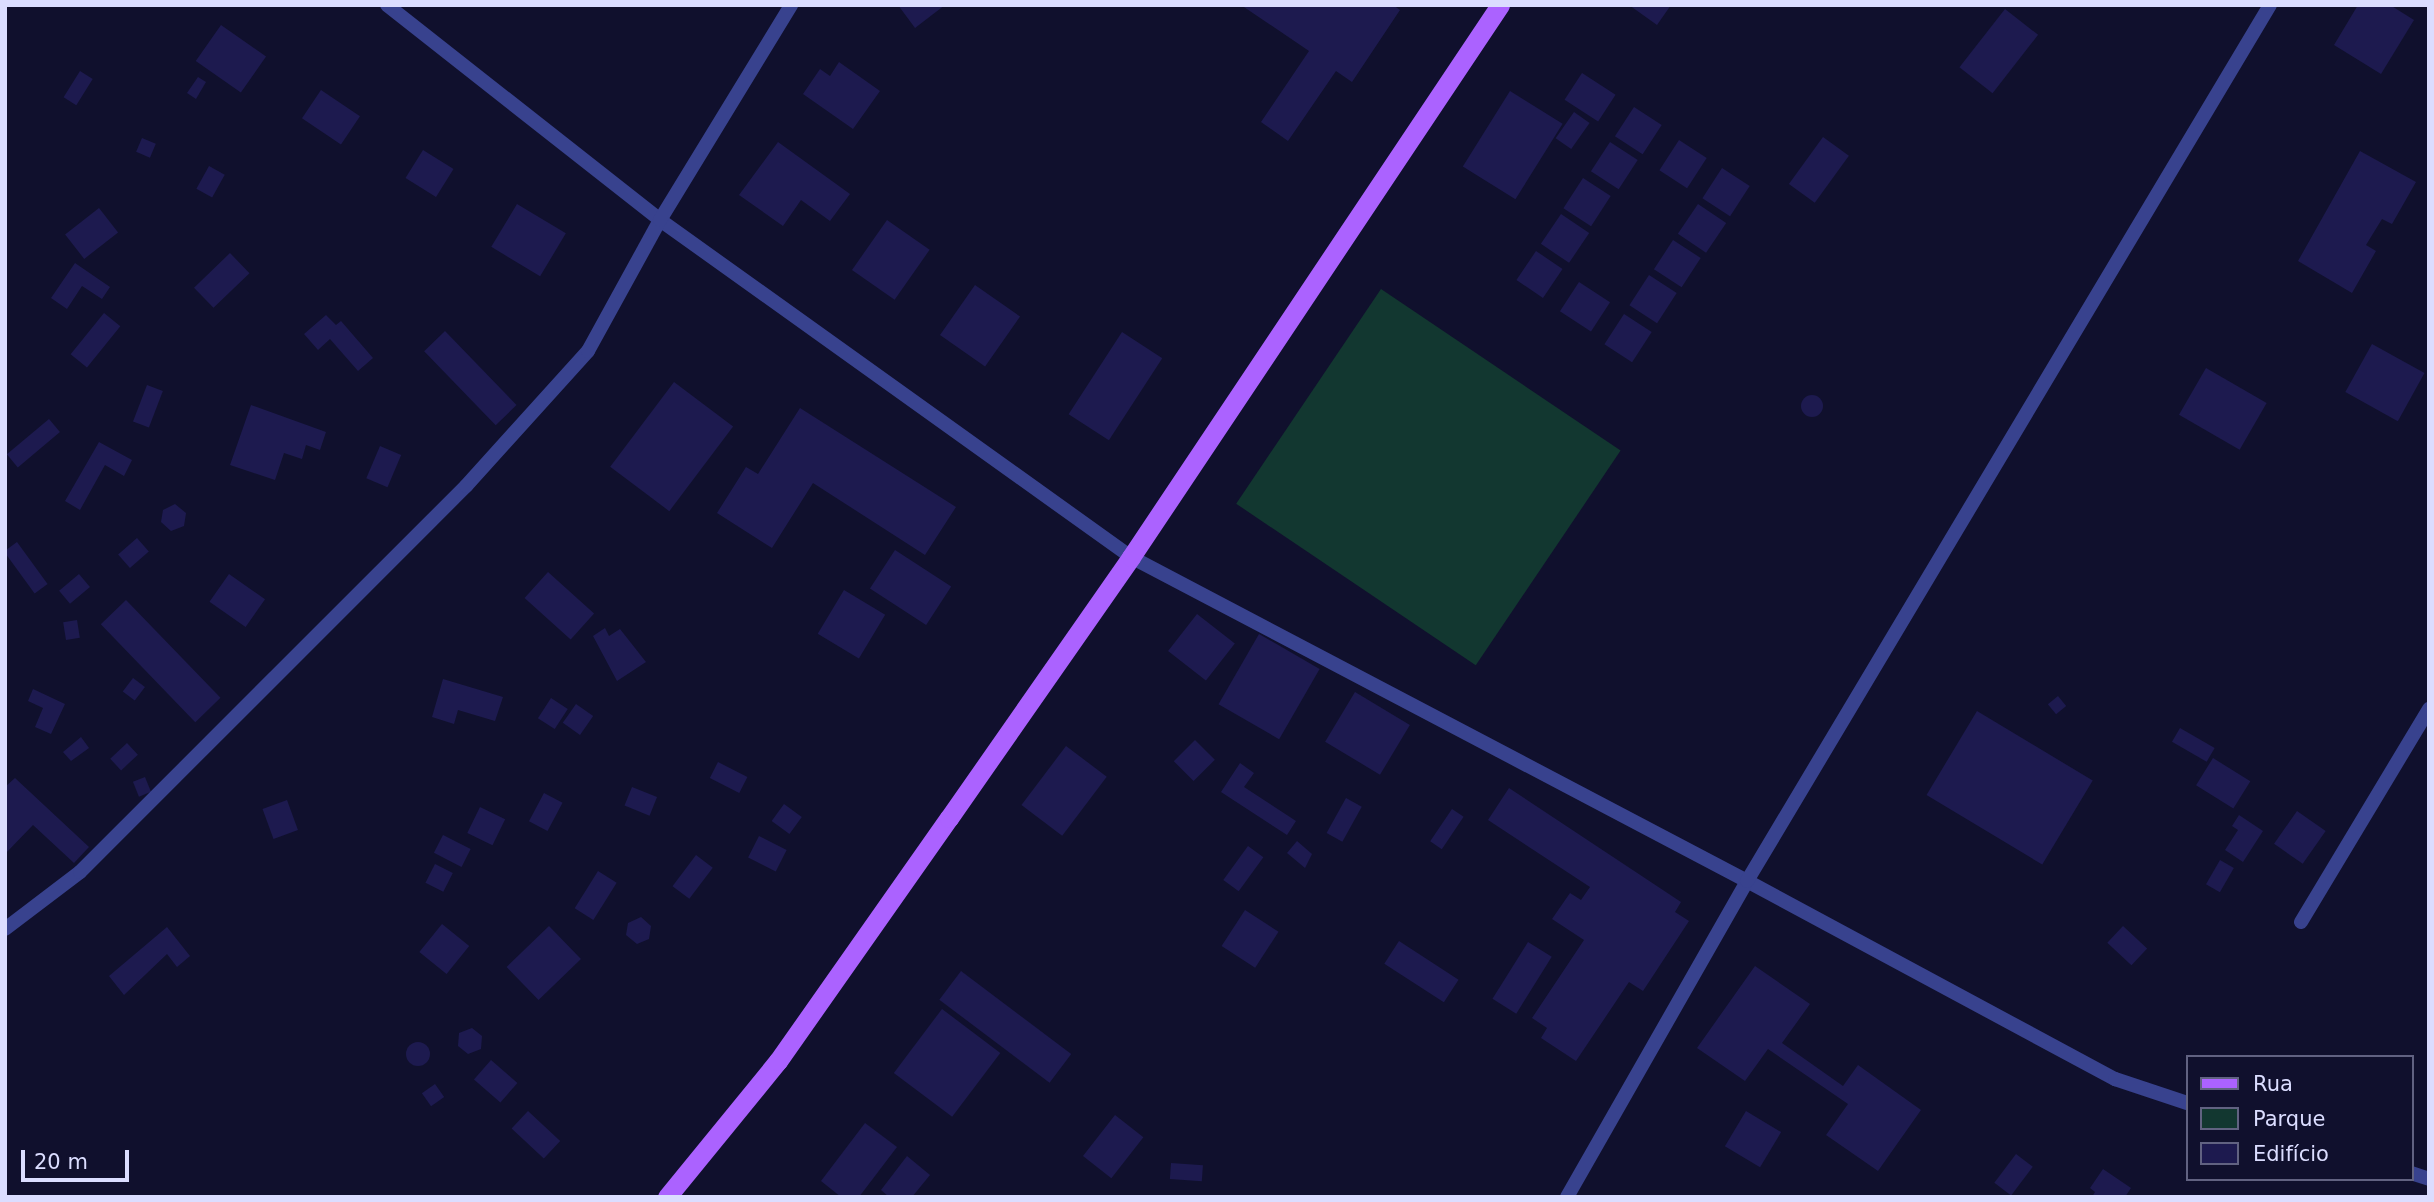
<!DOCTYPE html>
<html>
<head>
<meta charset="utf-8">
<style>
  body { margin:0 }
  #map { position:relative; width:2434px; height:1202px; overflow:hidden; background:#10102d; font-family:"DejaVu Sans",sans-serif }
  div>[style] { position:absolute }
  [style*='--x'] { left:calc(var(--x)*1px); top:calc(var(--y)*1px); width:calc(var(--w)*1px); rotate:calc(var(--a)*1deg) }
  .green>* { inset:0; background:#123730; transform-origin:0 0 }
  .building>* { inset:0; background:#1d1a4f; transform-origin:0 0 }
  .round { border-radius:50% }
  .service>* { height:14px; margin:-7px; padding:0 7px; transform-origin:7px; border-radius:7px; background:#38428e }
  .minor>* { height:14px; margin:-7px; padding:0 7px; transform-origin:7px; border-radius:7px; background:#38428e }
  .primary>* { height:19px; margin:-9.5px; padding:0 9.5px; transform-origin:9.5px; border-radius:9.5px; background:#ab62ff }
  span { translate:-50% -50%; white-space:nowrap; text-align:center; line-height:1.15; -webkit-text-stroke:7px #10102d; paint-order:stroke }
  .frame { position:absolute; inset:0; border:7px solid #dbddff; pointer-events:none }
  .legend { position:absolute; left:2186px; top:1055px; width:228px; height:126px; box-sizing:border-box; background:#10102d; border:2px solid #616281; margin:0; padding:9px 12px; list-style:none; font-size:21px; color:#dbddff }
  .legend li { display:flex; align-items:center; gap:14px; height:35px }
  .legend b { width:35px; border:2px solid #616281 }
  .scale { position:absolute; left:21px; top:1150px; width:108px; height:32px; box-sizing:border-box; border:4px solid #dbddff; border-top:0; padding-left:9px; font-size:21px; line-height:24px; white-space:nowrap; color:#dbddff; -webkit-text-stroke:5px #10102d; paint-order:stroke }
</style>
</head>
<body>
<div id="map">
  <div class="green">
    <i style="left:1381px;top:289px;width:289px;height:259px;rotate:34deg"></i>
  </div>
  <div class="building">
    <i style="clip-path:polygon(898px 5px,945px 5px,915px 28px)"></i>
    <i style="clip-path:polygon(1241px 5px,1393px 5px,1400px 10px,1352px 82px,1336px 71px,1288px 141px,1261px 122px,1309px 51px)"></i>
    <i style="clip-path:polygon(1629px 5px,1671px 5px,1657px 25px)"></i>
    <i style="clip-path:polygon(2358px 5px,2390px 5px,2414px 20px,2381px 74px,2334px 45px)"></i>
    <i style="left:2005px;top:9px;width:42px;height:74px;rotate:38deg"></i>
    <i style="left:221px;top:25px;width:55px;height:44px;rotate:35deg"></i>
    <i style="clip-path:polygon(839px 62px,880px 91px,853px 129px,803px 94px,820px 69px,830px 76px)"></i>
    <i style="left:80px;top:71px;width:15px;height:31px;rotate:32deg"></i>
    <i style="left:1582px;top:73px;width:40px;height:32px;rotate:33deg"></i>
    <i style="clip-path:polygon(198px 77px,206px 82px,196px 99px,187px 93px)"></i>
    <i style="left:321px;top:90px;width:47px;height:34px;rotate:34deg"></i>
    <i style="left:1510px;top:91px;width:62px;height:89px;rotate:32deg"></i>
    <i style="left:1634px;top:107px;width:33px;height:35px;rotate:33deg"></i>
    <i style="left:1574px;top:112px;width:19px;height:32px;rotate:35deg"></i>
    <i style="left:1823px;top:137px;width:32px;height:58px;rotate:36deg"></i>
    <i style="left:142px;top:138px;width:15px;height:15px;rotate:23deg"></i>
    <i style="left:1679px;top:140px;width:33px;height:36px;rotate:33deg"></i>
    <i style="clip-path:polygon(778px 142px,850px 194px,830px 221px,801px 200px,783px 226px,739px 195px)"></i>
    <i style="left:1610px;top:142px;width:33px;height:35px;rotate:33deg"></i>
    <i style="left:423px;top:150px;width:36px;height:33px;rotate:32deg"></i>
    <i style="clip-path:polygon(2360px 151px,2416px 182px,2392px 224px,2382px 219px,2366px 245px,2376px 251px,2352px 293px,2298px 261px)"></i>
    <i style="left:209px;top:166px;width:18px;height:26px;rotate:29deg"></i>
    <i style="left:1722px;top:168px;width:33px;height:36px;rotate:33deg"></i>
    <i style="left:1583px;top:178px;width:33px;height:36px;rotate:33deg"></i>
    <i style="left:517px;top:204px;width:57px;height:50px;rotate:31deg"></i>
    <i style="left:1698px;top:204px;width:34px;height:36px;rotate:34deg"></i>
    <i style="left:99px;top:208px;width:31px;height:43px;rotate:52deg"></i>
    <i style="left:1561px;top:214px;width:34px;height:36px;rotate:34deg"></i>
    <i style="left:887px;top:220px;width:52px;height:61px;rotate:35deg"></i>
    <i style="left:1673px;top:240px;width:33px;height:35px;rotate:33deg"></i>
    <i style="left:1536px;top:251px;width:32px;height:35px;rotate:34deg"></i>
    <i style="left:230px;top:253px;width:28px;height:50px;rotate:46deg"></i>
    <i style="clip-path:polygon(75px 263px,110px 287px,102px 299px,82px 286px,67px 309px,51px 298px)"></i>
    <i style="left:1649px;top:275px;width:33px;height:36px;rotate:33deg"></i>
    <i style="left:1579px;top:282px;width:37px;height:35px;rotate:33deg"></i>
    <i style="left:975px;top:285px;width:55px;height:61px;rotate:35deg"></i>
    <i style="left:104px;top:313px;width:21px;height:53px;rotate:39deg"></i>
    <i style="left:1624px;top:314px;width:33px;height:36px;rotate:33deg"></i>
    <i style="clip-path:polygon(326px 315px,336px 325px,341px 321px,373px 358px,358px 371px,330px 339px,318px 350px,304px 334px)"></i>
    <i style="left:445px;top:331px;width:103px;height:29px;rotate:46deg"></i>
    <i style="left:1122px;top:332px;width:48px;height:98px;rotate:33deg"></i>
    <i style="left:2372px;top:344px;width:60px;height:55px;rotate:29deg"></i>
    <i style="left:2206px;top:368px;width:70px;height:54px;rotate:30deg"></i>
    <i style="left:674px;top:382px;width:74px;height:106px;rotate:37deg"></i>
    <i style="left:147px;top:385px;width:17px;height:39px;rotate:21deg"></i>
    <i class="round" style="left:1801px;top:395px;width:22px;height:22px"></i>
    <i style="clip-path:polygon(251px 405px,326px 432px,320px 450px,306px 445px,302px 459px,284px 453px,275px 480px,230px 465px)"></i>
    <i style="clip-path:polygon(800px 408px,956px 507px,925px 555px,813px 483px,772px 548px,717px 513px,746px 467px,758px 474px)"></i>
    <i style="left:49px;top:419px;width:17px;height:55px;rotate:50deg"></i>
    <i style="clip-path:polygon(99px 442px,132px 460px,124px 476px,105px 465px,80px 510px,65px 501px)"></i>
    <i style="left:380px;top:446px;width:23px;height:35px;rotate:23deg"></i>
    <i style="clip-path:polygon(175px 504px,186px 513px,184px 526px,171px 531px,161px 522px,163px 510px)"></i>
    <i style="left:137px;top:538px;width:18px;height:25px;rotate:49deg"></i>
    <i style="left:17px;top:542px;width:52px;height:16px;rotate:54deg"></i>
    <i style="left:895px;top:550px;width:67px;height:46px;rotate:33deg"></i>
    <i style="left:548px;top:572px;width:62px;height:35px;rotate:42deg"></i>
    <i style="left:79px;top:574px;width:17px;height:26px;rotate:50deg"></i>
    <i style="left:229px;top:574px;width:44px;height:34px;rotate:35deg"></i>
    <i style="left:844px;top:590px;width:48px;height:51px;rotate:31deg"></i>
    <i style="left:126px;top:600px;width:136px;height:35px;rotate:46deg"></i>
    <i style="left:1197px;top:614px;width:48px;height:47px;rotate:38deg"></i>
    <i style="left:77px;top:620px;width:18px;height:14px;rotate:81deg"></i>
    <i style="clip-path:polygon(605px 628px,609px 636px,620px 629px,646px 662px,617px 681px,593px 636px)"></i>
    <i style="left:1259px;top:634px;width:70px;height:81px;rotate:30deg"></i>
    <i style="left:133px;top:678px;width:15px;height:17px;rotate:37deg"></i>
    <i style="clip-path:polygon(443px 679px,503px 697px,495px 721px,458px 710px,454px 724px,432px 717px)"></i>
    <i style="clip-path:polygon(33px 689px,65px 704px,51px 734px,35px 727px,43px 708px,28px 701px)"></i>
    <i style="left:1355px;top:692px;width:64px;height:58px;rotate:31deg"></i>
    <i style="left:2058px;top:696px;width:13px;height:13px;rotate:51deg"></i>
    <i style="left:551px;top:698px;width:20px;height:24px;rotate:33deg"></i>
    <i style="left:576px;top:704px;width:21px;height:23px;rotate:35deg"></i>
    <i style="left:1977px;top:711px;width:135px;height:98px;rotate:31deg"></i>
    <i style="left:2180px;top:728px;width:40px;height:16px;rotate:30deg"></i>
    <i style="clip-path:polygon(81px 737px,89px 748px,71px 761px,63px 752px)"></i>
    <i style="left:1195px;top:740px;width:28px;height:30px;rotate:45deg"></i>
    <i style="left:127px;top:743px;width:16px;height:23px;rotate:47deg"></i>
    <i style="left:1066px;top:746px;width:51px;height:74px;rotate:37deg"></i>
    <i style="left:2213px;top:758px;width:44px;height:32px;rotate:32deg"></i>
    <i style="left:718px;top:762px;width:33px;height:18px;rotate:27deg"></i>
    <i style="clip-path:polygon(1240px 763px,1254px 773px,1244px 787px,1296px 821px,1287px 835px,1221px 792px)"></i>
    <i style="left:145px;top:777px;width:16px;height:13px;rotate:68deg"></i>
    <i style="clip-path:polygon(15px 778px,89px 847px,74px 863px,33px 825px,5px 854px,5px 787px)"></i>
    <i style="left:632px;top:787px;width:27px;height:20px;rotate:22deg"></i>
    <i style="clip-path:polygon(1509px 788px,1681px 902px,1675px 912px,1689px 921px,1643px 991px,1629px 982px,1576px 1061px,1541px 1038px,1547px 1028px,1532px 1018px,1584px 940px,1552px 919px,1570px 893px,1581px 900px,1590px 887px,1488px 820px)"></i>
    <i style="left:544px;top:793px;width:21px;height:32px;rotate:28deg"></i>
    <i style="left:1346px;top:798px;width:18px;height:40px;rotate:29deg"></i>
    <i style="left:287px;top:800px;width:32px;height:26px;rotate:70deg"></i>
    <i style="left:784px;top:804px;width:22px;height:21px;rotate:36deg"></i>
    <i style="left:480px;top:807px;width:28px;height:29px;rotate:26deg"></i>
    <i style="left:1452px;top:809px;width:14px;height:39px;rotate:34deg"></i>
    <i style="left:2297px;top:811px;width:35px;height:40px;rotate:35deg"></i>
    <i style="clip-path:polygon(2239px 815px,2263px 831px,2243px 862px,2225px 850px,2238px 830px,2232px 826px)"></i>
    <i style="left:443px;top:835px;width:31px;height:20px;rotate:27deg"></i>
    <i style="left:759px;top:836px;width:31px;height:24px;rotate:27deg"></i>
    <i style="clip-path:polygon(1297px 841px,1312px 854px,1305px 868px,1287px 853px)"></i>
    <i style="left:1248px;top:846px;width:19px;height:42px;rotate:36deg"></i>
    <i style="left:696px;top:855px;width:21px;height:39px;rotate:37deg"></i>
    <i style="left:2220px;top:860px;width:16px;height:28px;rotate:30deg"></i>
    <i style="left:435px;top:864px;width:20px;height:21px;rotate:27deg"></i>
    <i style="left:598px;top:871px;width:22px;height:44px;rotate:32deg"></i>
    <i style="left:1245px;top:910px;width:40px;height:43px;rotate:33deg"></i>
    <i style="clip-path:polygon(641px 917px,651px 926px,649px 939px,637px 944px,626px 935px,628px 923px)"></i>
    <i style="left:442px;top:924px;width:35px;height:36px;rotate:39deg"></i>
    <i style="left:549px;top:926px;width:46px;height:59px;rotate:46deg"></i>
    <i style="left:2123px;top:926px;width:33px;height:23px;rotate:43deg"></i>
    <i style="clip-path:polygon(167px 927px,190px 956px,177px 967px,167px 954px,124px 995px,109px 976px)"></i>
    <i style="left:1399px;top:941px;width:71px;height:27px;rotate:33deg"></i>
    <i style="left:1528px;top:942px;width:28px;height:67px;rotate:32deg"></i>
    <i style="clip-path:polygon(1755px 966px,1810px 1004px,1782px 1043px,1843px 1086px,1858px 1065px,1921px 1110px,1878px 1171px,1826px 1135px,1848px 1104px,1768px 1049px,1745px 1081px,1697px 1048px)"></i>
    <i style="left:961px;top:971px;width:138px;height:36px;rotate:37deg"></i>
    <i style="left:942px;top:1009px;width:73px;height:80px;rotate:37deg"></i>
    <i style="clip-path:polygon(472px 1028px,482px 1036px,481px 1049px,468px 1054px,458px 1046px,459px 1033px)"></i>
    <i class="round" style="left:406px;top:1042px;width:24px;height:24px"></i>
    <i style="left:491px;top:1060px;width:35px;height:26px;rotate:41deg"></i>
    <i style="left:435px;top:1084px;width:16px;height:16px;rotate:55deg"></i>
    <i style="left:528px;top:1111px;width:44px;height:24px;rotate:43deg"></i>
    <i style="left:1746px;top:1111px;width:41px;height:41px;rotate:31deg"></i>
    <i style="left:1115px;top:1115px;width:36px;height:52px;rotate:38deg"></i>
    <i style="clip-path:polygon(865px 1123px,897px 1147px,859px 1197px,841px 1197px,821px 1181px)"></i>
    <i style="left:2016px;top:1154px;width:21px;height:36px;rotate:37deg"></i>
    <i style="clip-path:polygon(907px 1156px,930px 1175px,912px 1197px,889px 1197px,881px 1190px)"></i>
    <i style="left:1171px;top:1163px;width:32px;height:16px;rotate:4deg"></i>
    <i style="clip-path:polygon(2103px 1169px,2131px 1188px,2125px 1197px,2092px 1197px,2095px 1192px,2090px 1188px)"></i>
  </div>
  <div class="service">
    <i style="--x:1747;--y:881;--w:418;--a:28.3"></i>
    <i style="--x:2115;--y:1079;--w:76;--a:18.4"></i>
    <i style="--x:2301;--y:922;--w:249;--a:-59"></i>
    <i style="--x:2411;--y:1173;--w:19;--a:18"></i>
  </div>
  <div class="minor">
    <i style="--x:387;--y:5;--w:347;--a:38.2"></i>
    <i style="--x:660;--y:220;--w:579;--a:35.58"></i>
    <i style="--x:1131;--y:557;--w:696;--a:27.74"></i>
    <i style="--x:5;--y:929;--w:94;--a:-37.2"></i>
    <i style="--x:80;--y:872;--w:546;--a:-45"></i>
    <i style="--x:466;--y:486;--w:182;--a:-47.9"></i>
    <i style="--x:588;--y:351;--w:149;--a:-61.2"></i>
    <i style="--x:660;--y:220;--w:252;--a:-58.6"></i>
    <i style="--x:1567;--y:1197;--w:364;--a:-60.3"></i>
    <i style="--x:1747;--y:881;--w:1020;--a:-59.16"></i>
  </div>
  <div class="primary">
    <i style="--x:667;--y:1197;--w:176;--a:-50.8"></i>
    <i style="--x:778;--y:1061;--w:297;--a:-54.9"></i>
    <i style="--x:949;--y:818;--w:318;--a:-55.1"></i>
    <i style="--x:1131;--y:557;--w:664;--a:-56.24"></i>
  </div>
  <div class="frame"></div>
  <ul class="legend">
  <li><b style="height:9px;background:#ab62ff"></b>Rua</li>
  <li><b style="height:19px;background:#123730"></b>Parque</li>
  <li><b style="height:19px;background:#1d1a4f"></b>Edifício</li>
  </ul>
  <div class="scale">20 m</div>
</div>
</body>
</html>
